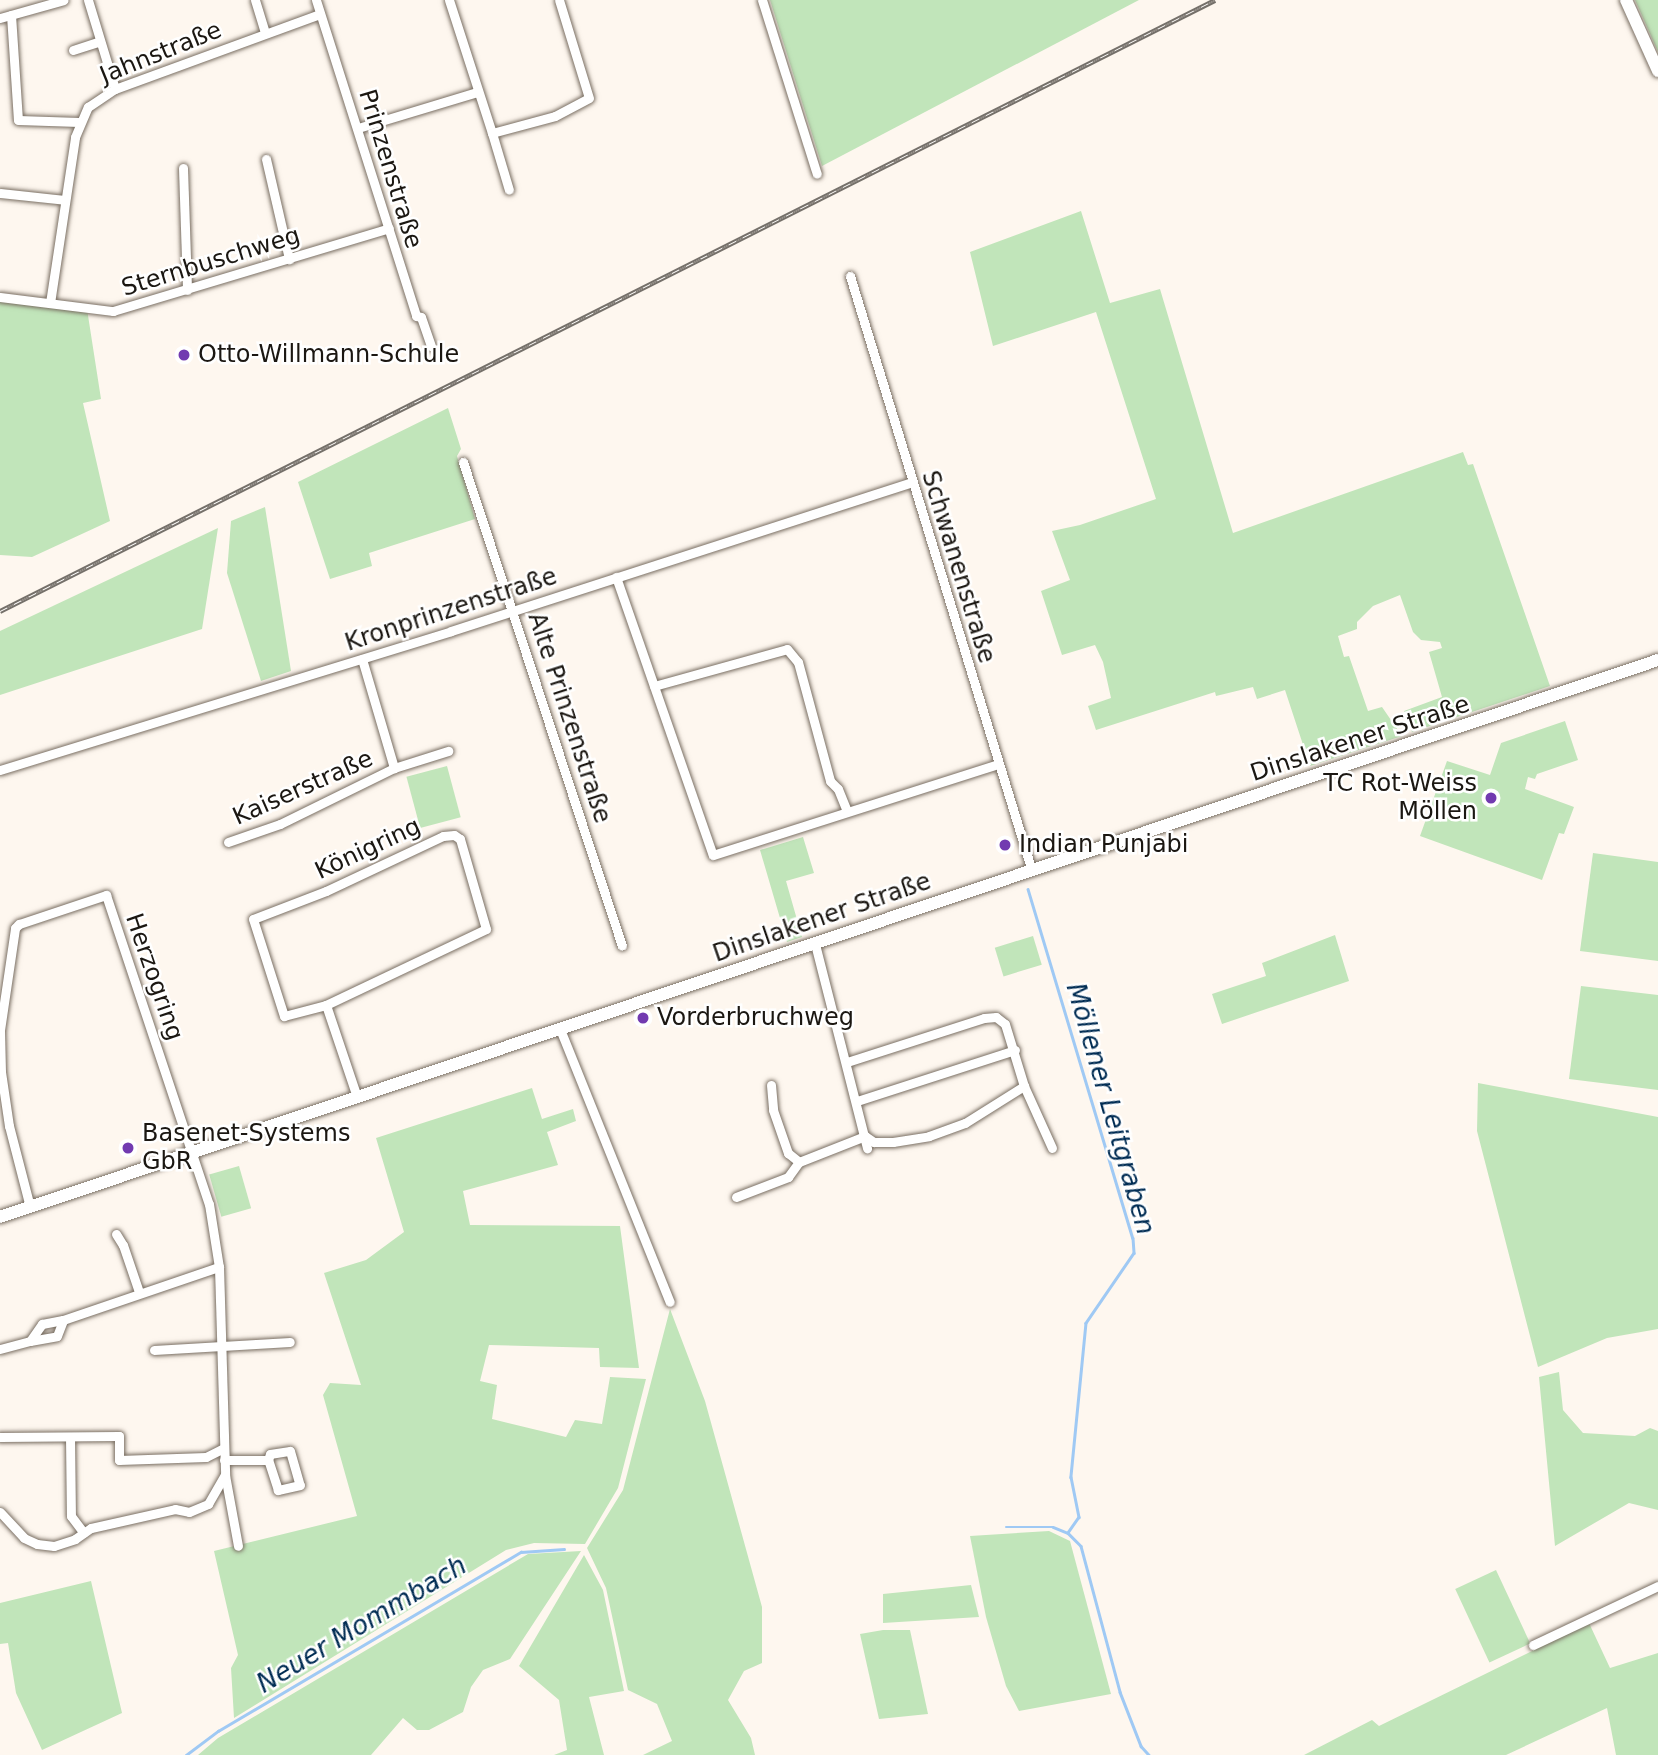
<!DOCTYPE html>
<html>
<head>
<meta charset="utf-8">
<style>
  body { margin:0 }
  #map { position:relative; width:1658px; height:1755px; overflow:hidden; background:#fef7ef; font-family:"DejaVu Sans",sans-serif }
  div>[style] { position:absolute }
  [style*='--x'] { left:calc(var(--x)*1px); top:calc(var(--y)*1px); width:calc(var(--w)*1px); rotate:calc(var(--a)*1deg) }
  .green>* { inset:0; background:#c1e5ba; transform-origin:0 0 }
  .stream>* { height:2.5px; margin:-1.25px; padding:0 1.25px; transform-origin:1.25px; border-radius:1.25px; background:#9fc9f4 }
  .roads { filter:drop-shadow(0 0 2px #796e62) drop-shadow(0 0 2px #796e62) }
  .street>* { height:9px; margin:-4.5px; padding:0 4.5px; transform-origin:4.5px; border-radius:4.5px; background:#fff }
  .secondary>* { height:12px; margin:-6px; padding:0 6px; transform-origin:6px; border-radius:6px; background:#fff }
  .rail>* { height:5px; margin-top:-2.5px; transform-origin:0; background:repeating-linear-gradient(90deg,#fff 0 8px,#75706a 0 16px); box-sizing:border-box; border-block:2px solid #75706a }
  .dots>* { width:19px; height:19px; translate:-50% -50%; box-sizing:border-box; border:4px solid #fff; border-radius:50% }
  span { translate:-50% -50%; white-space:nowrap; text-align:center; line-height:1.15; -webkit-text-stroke:5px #fff; paint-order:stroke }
  .street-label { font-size:24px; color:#1b1712 }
  .poi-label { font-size:24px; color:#1b1712 }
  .left { translate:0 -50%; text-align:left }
  .right { translate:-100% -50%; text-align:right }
  .water-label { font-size:26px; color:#002c53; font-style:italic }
</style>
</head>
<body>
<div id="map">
  <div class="green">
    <i style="clip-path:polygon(770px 0,1139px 0,822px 166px)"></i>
    <i style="clip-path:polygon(1635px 0,1658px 0,1658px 52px)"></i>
    <i style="clip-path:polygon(1081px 211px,1110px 303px,1160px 289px,1233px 533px,1463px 452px,1468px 465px,1473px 464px,1550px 686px,1412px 732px,1404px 711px,1442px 697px,1429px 652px,1442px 648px,1440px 642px,1421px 640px,1413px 632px,1400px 595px,1373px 606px,1357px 622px,1357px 629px,1338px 636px,1344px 657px,1349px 656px,1368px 711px,1382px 707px,1402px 736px,1310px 766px,1285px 690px,1257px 699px,1253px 687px,1216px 696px,1215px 692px,1096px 730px,1088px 706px,1111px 698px,1103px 662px,1095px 645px,1062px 655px,1041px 591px,1070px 580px,1052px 531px,1080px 525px,1156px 499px,1096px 312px,993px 346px,970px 252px)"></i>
    <i style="clip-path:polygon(0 297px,87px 309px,101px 399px,83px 403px,110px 521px,32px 557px,0 555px)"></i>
    <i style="clip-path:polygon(448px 408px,461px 449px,457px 456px,475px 519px,369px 553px,372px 566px,330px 579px,298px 482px)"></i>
    <i style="clip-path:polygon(265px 507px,291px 671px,261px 681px,227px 573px,231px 521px)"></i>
    <i style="clip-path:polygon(218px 528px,202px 629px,0 695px,0 631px)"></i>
    <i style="clip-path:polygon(1565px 721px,1578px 760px,1537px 774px,1535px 779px,1528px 777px,1525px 789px,1574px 807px,1564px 834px,1559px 833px,1542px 880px,1420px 836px,1447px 761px,1490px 775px,1501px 743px)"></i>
    <i style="left:447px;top:766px;width:53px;height:42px;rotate:75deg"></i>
    <i style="clip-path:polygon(803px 837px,814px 873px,786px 881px,802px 937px,787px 942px,760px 850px)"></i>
    <i style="clip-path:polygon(1593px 853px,1658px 862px,1658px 961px,1580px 951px)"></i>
    <i style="clip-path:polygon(1335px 935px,1349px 981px,1222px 1024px,1212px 994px,1266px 976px,1262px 963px)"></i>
    <i style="left:1033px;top:936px;width:30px;height:40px;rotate:73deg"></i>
    <i style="clip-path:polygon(1581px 986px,1658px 995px,1658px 1090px,1569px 1079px)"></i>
    <i style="clip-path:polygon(1478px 1083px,1658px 1117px,1658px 1329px,1607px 1338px,1538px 1367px,1477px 1131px)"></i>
    <i style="clip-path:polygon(532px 1088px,542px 1119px,573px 1109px,576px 1121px,547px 1132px,558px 1165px,463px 1191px,470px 1225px,620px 1226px,639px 1368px,600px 1367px,599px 1348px,489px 1345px,480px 1381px,497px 1385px,492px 1419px,566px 1437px,575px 1420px,602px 1424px,610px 1377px,646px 1379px,618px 1488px,585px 1544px,534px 1543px,506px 1550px,234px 1718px,231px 1668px,238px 1655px,214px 1551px,357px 1516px,323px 1395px,330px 1383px,361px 1385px,324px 1273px,366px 1260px,404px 1232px,376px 1138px)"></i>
    <i style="left:239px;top:1166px;width:44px;height:31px;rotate:74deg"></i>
    <i style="clip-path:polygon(670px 1309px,705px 1401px,762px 1607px,762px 1663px,744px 1671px,728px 1700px,751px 1738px,755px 1755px,643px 1755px,672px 1741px,657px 1704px,628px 1690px,606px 1588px,587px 1548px,623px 1490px)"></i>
    <i style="clip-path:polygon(1559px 1372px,1563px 1410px,1583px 1433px,1635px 1436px,1650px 1428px,1658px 1431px,1658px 1510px,1629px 1503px,1555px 1546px,1539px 1377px)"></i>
    <i style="clip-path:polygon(1049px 1531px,1070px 1541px,1111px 1694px,1019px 1711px,1006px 1686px,986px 1617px,970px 1536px)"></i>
    <i style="clip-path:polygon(581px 1551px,510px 1659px,483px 1670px,471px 1687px,463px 1712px,429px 1730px,417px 1730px,403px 1718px,371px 1755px,198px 1755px,218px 1738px,528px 1554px)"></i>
    <i style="clip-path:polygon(584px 1555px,603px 1590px,624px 1691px,589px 1697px,604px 1755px,554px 1755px,567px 1750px,559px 1700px,519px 1666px)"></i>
    <i style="left:1496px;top:1570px;width:81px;height:45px;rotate:65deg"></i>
    <i style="clip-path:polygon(91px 1581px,122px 1713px,42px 1750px,16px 1693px,8px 1643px,0 1644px,0 1603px)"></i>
    <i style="clip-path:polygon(971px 1585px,979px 1617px,883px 1623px,883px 1594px)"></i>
    <i style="clip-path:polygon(1589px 1623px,1610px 1668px,1658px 1653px,1658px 1755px,1616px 1755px,1607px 1708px,1506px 1755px,1304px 1755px,1372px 1720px,1379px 1726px)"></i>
    <i style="clip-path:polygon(883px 1630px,910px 1630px,928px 1714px,879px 1719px,860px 1634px)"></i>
  </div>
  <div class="stream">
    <i style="--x:1028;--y:889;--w:364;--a:73.3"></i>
    <i style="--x:1133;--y:1238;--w:15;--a:86"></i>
    <i style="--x:1134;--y:1253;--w:85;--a:124.4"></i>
    <i style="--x:1086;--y:1323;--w:155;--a:95.6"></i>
    <i style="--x:1071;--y:1477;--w:41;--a:78.7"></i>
    <i style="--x:1079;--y:1517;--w:19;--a:125"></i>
    <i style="--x:1006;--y:1527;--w:47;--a:0"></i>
    <i style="--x:1053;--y:1527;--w:16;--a:22"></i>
    <i style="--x:1068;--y:1533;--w:18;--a:45"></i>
    <i style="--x:1081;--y:1546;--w:151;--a:75"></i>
    <i style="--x:1120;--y:1692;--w:58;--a:68.7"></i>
    <i style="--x:1141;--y:1746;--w:12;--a:48"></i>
    <i style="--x:186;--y:1755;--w:40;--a:-37"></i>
    <i style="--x:218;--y:1731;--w:352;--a:-30.6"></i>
    <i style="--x:521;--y:1552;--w:43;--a:-4"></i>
  </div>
  <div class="roads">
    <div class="street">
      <i style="--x:88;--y:0;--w:93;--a:73.1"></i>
      <i style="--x:255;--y:0;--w:34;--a:73"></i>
      <i style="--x:316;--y:0;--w:331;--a:72.4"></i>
      <i style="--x:416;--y:316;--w:5;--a:11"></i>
      <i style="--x:421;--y:317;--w:31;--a:71"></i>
      <i style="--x:449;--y:0;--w:140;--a:72.1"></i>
      <i style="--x:492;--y:133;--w:65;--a:-15.1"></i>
      <i style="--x:555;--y:116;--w:38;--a:-28"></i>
      <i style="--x:589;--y:98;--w:102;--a:-107"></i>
      <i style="--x:762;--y:0;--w:182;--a:72.5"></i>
      <i style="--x:11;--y:15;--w:105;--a:86.2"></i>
      <i style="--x:18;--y:120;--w:61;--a:1.9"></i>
      <i style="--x:0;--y:18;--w:66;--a:-15.7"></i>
      <i style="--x:73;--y:50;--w:28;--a:-18"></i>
      <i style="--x:358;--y:128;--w:124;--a:-16.8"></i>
      <i style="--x:492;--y:133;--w:59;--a:73.4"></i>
      <i style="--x:266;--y:159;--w:103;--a:77"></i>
      <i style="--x:183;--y:168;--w:122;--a:88.1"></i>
      <i style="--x:0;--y:193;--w:65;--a:6.1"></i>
      <i style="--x:850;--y:276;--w:619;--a:73"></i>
      <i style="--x:0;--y:297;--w:114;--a:7.1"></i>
      <i style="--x:113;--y:311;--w:288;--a:-16.7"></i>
      <i style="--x:50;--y:303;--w:168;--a:-81.4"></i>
      <i style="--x:75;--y:137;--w:33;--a:-67"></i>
      <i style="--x:88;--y:107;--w:32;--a:-34"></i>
      <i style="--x:115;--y:89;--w:218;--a:-20.1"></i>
      <i style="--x:463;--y:462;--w:509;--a:71.81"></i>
      <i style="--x:616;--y:577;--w:294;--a:70.8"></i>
      <i style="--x:713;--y:855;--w:299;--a:-17.7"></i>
      <i style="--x:362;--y:659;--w:114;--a:73.6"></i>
      <i style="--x:654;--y:686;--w:138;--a:-15.5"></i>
      <i style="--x:787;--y:649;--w:17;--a:50"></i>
      <i style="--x:798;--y:662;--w:123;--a:74.9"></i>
      <i style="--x:830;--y:781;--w:11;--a:45"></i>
      <i style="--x:838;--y:789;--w:24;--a:68"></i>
      <i style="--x:0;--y:770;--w:472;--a:-17.1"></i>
      <i style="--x:451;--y:631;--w:484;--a:-17.9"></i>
      <i style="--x:228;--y:842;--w:55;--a:-19.1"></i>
      <i style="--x:280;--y:824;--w:127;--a:-26.2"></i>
      <i style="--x:394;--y:768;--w:57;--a:-17.5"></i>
      <i style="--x:815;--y:944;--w:211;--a:75.7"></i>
      <i style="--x:326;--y:1005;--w:177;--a:-25.4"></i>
      <i style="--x:486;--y:929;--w:94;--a:-106.1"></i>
      <i style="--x:460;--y:839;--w:7;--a:-146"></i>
      <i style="--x:454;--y:835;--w:11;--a:175"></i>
      <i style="--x:443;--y:836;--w:129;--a:154.8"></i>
      <i style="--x:326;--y:891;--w:78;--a:159"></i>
      <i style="--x:253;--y:919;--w:102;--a:72.3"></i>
      <i style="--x:284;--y:1016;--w:43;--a:-14.7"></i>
      <i style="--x:326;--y:1005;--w:97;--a:71.4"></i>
      <i style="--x:560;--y:1029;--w:294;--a:68.1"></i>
      <i style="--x:847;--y:1062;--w:144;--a:-17.8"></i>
      <i style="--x:984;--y:1018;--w:12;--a:-5"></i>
      <i style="--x:996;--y:1017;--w:11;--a:38"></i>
      <i style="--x:1005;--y:1024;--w:65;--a:73"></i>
      <i style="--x:1024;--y:1086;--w:68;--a:65.7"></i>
      <i style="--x:771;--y:1085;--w:25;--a:85"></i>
      <i style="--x:773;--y:1110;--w:46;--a:70.8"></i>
      <i style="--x:788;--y:1153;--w:14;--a:39"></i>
      <i style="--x:799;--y:1162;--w:71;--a:-21.5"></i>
      <i style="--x:865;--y:1136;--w:11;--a:34"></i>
      <i style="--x:874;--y:1142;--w:19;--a:0"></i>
      <i style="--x:893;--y:1142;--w:36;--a:-9"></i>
      <i style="--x:929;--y:1136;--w:38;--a:-20"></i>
      <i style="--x:965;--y:1123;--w:70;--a:-32.1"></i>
      <i style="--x:857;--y:1101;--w:166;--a:-17.9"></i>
      <i style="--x:736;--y:1197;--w:56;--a:-21"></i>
      <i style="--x:788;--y:1177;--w:19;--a:-54"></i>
      <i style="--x:30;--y:1207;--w:84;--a:-104.5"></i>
      <i style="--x:9;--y:1126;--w:55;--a:-98.4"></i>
      <i style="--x:1;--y:1072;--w:42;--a:-91.4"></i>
      <i style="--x:0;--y:1030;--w:103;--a:-81.6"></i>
      <i style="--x:15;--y:928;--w:6;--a:-45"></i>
      <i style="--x:19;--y:924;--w:92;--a:-18.4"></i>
      <i style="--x:106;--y:895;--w:326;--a:71.6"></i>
      <i style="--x:209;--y:1204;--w:64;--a:81"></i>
      <i style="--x:219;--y:1267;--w:208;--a:88.3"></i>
      <i style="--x:116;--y:1234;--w:13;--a:58"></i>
      <i style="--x:123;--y:1245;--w:50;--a:71.2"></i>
      <i style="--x:30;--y:1341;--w:27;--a:-10"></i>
      <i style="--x:57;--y:1336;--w:17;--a:-69"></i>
      <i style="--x:0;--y:1349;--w:31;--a:-15"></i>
      <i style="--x:30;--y:1341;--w:21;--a:-55"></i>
      <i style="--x:42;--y:1324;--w:21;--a:-11"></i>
      <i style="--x:63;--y:1320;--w:165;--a:-18.8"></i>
      <i style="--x:154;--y:1350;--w:136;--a:-3.4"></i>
      <i style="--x:0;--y:1437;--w:119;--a:-0.5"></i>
      <i style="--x:119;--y:1436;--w:24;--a:90"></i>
      <i style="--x:119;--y:1460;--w:87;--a:-2"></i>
      <i style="--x:206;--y:1457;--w:20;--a:-27"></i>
      <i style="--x:70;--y:1437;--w:79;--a:89.3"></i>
      <i style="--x:71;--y:1516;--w:21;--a:53"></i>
      <i style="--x:224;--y:1460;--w:44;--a:0"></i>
      <i style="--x:268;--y:1460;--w:6;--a:-72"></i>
      <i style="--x:270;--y:1454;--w:20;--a:-9"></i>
      <i style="--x:290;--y:1451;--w:35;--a:74"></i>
      <i style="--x:300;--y:1485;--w:23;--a:167"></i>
      <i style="--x:278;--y:1490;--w:32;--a:-108"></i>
      <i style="--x:0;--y:1512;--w:35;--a:47"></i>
      <i style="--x:24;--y:1538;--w:14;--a:25"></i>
      <i style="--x:37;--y:1544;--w:17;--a:7"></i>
      <i style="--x:54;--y:1546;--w:22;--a:-18"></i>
      <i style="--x:75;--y:1539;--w:19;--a:-35"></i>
      <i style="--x:91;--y:1528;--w:86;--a:-12.7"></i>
      <i style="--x:175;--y:1509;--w:14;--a:12"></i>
      <i style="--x:189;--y:1512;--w:21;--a:-23"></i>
      <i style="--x:208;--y:1504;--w:34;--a:-60"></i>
      <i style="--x:225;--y:1475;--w:72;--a:79.6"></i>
      <i style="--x:1533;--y:1645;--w:138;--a:-25.3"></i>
    </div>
    <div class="secondary">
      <i style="--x:1626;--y:0;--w:78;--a:65.7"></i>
      <i style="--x:0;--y:1217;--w:1749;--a:-18.57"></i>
    </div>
  </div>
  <div class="rail">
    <i style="--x:0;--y:611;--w:1360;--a:-26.7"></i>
  </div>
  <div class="dots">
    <i style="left:184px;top:355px;background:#723ab0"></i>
    <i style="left:1491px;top:798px;background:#723ab0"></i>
    <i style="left:1005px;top:845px;background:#723ab0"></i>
    <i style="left:643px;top:1018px;background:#723ab0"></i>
    <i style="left:128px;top:1148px;background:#723ab0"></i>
  </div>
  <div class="street-label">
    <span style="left:161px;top:53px;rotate:-22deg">Jahnstraße</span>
    <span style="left:390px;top:169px;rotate:73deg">Prinzenstraße</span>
    <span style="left:211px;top:262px;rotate:-17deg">Sternbuschweg</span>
    <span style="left:958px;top:567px;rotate:73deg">Schwanenstraße</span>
    <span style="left:451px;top:610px;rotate:-18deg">Kronprinzenstraße</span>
    <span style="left:569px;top:718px;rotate:72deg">Alte Prinzenstraße</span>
    <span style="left:1360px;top:739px;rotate:-18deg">Dinslakener Straße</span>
    <span style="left:303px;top:788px;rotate:-24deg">Kaiserstraße</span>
    <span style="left:368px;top:849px;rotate:-25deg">Königring</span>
    <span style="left:822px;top:918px;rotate:-19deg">Dinslakener Straße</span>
    <span style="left:154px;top:977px;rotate:71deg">Herzogring</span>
  </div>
  <div class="poi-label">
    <span class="left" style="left:198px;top:355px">Otto-Willmann-Schule</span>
    <span class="right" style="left:1477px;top:798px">TC Rot-Weiss<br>Möllen</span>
    <span class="left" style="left:1019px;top:845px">Indian Punjabi</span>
    <span class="left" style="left:657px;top:1018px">Vorderbruchweg</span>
    <span class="left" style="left:142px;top:1148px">Basenet-Systems<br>GbR</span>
  </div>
  <div class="water-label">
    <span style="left:1110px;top:1109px;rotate:74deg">Möllener Leitgraben</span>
    <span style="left:362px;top:1625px;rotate:-31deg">Neuer Mommbach</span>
  </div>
</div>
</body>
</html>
